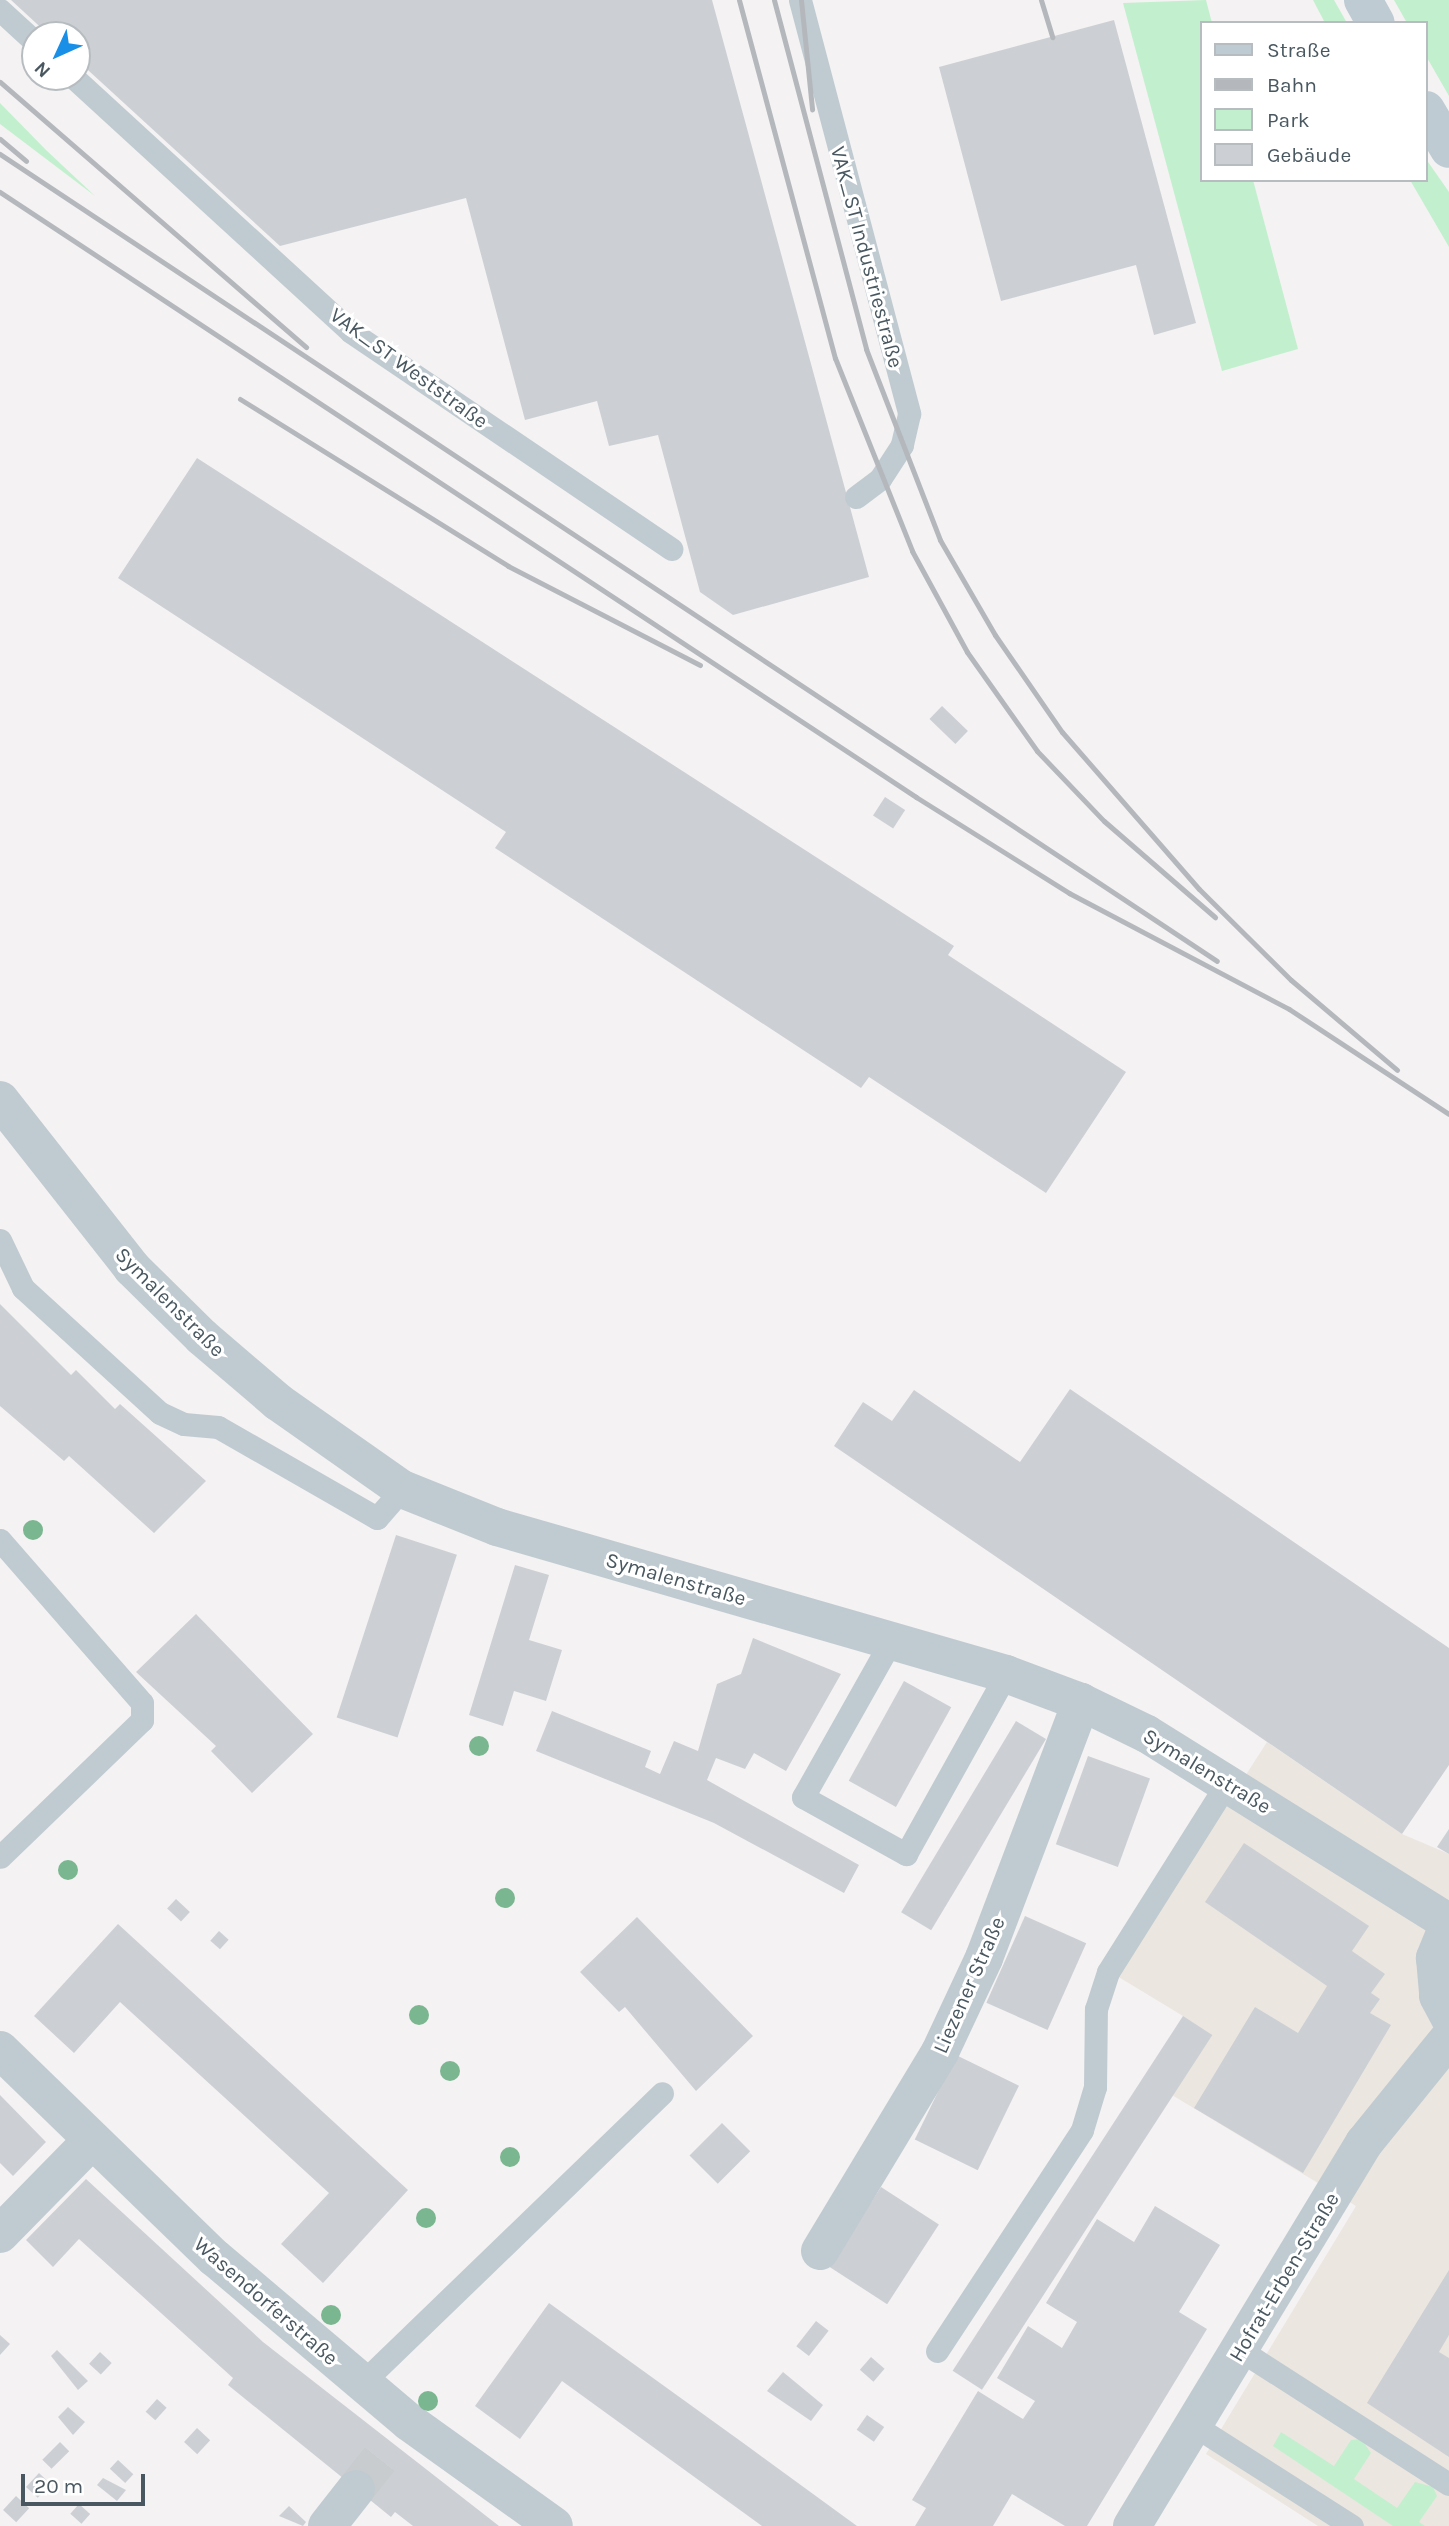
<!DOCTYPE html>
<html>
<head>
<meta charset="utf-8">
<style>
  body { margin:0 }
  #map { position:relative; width:1449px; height:2526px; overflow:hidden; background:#f4f2f2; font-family:Karla,sans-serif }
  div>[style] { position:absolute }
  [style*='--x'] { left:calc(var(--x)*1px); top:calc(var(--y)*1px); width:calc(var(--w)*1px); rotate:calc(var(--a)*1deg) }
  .commercial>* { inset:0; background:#ebe6e0 }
  .green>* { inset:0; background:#c2f0ce }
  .building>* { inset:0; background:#ccd0d4; transform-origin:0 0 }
  .street-tunnel>* { height:38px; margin-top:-19px; transform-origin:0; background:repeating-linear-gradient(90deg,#c9ccce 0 38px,transparent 0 57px) }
  .lane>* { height:23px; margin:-11.5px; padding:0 11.5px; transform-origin:11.5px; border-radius:11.5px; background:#c0cbd1 }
  .street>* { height:38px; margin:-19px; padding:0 19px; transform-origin:19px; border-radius:19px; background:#c0cbd1 }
  .secondary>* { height:38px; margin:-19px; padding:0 19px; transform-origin:19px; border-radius:19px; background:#becbd3 }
  .rail>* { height:5px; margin:-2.5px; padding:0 2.5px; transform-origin:2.5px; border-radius:2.5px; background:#b4b8bc }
  .trees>* { width:20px; height:20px; margin:-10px; border-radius:50%; background:#7ab690 }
  span { translate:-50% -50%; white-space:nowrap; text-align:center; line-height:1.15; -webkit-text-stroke:6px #fff; paint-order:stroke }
  .street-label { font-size:21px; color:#495860 }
  .legend { position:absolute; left:1200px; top:21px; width:228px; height:161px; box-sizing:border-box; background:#fff; border:2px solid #b6bcbf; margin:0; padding:9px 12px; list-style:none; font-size:21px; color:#495860 }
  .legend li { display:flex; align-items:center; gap:14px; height:35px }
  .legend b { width:35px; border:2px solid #b6bcbf }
  .north { position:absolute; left:21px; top:21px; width:70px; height:70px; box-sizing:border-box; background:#fff; border:2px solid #b6bcbf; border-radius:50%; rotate:225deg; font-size:19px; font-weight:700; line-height:28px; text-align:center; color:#495860 }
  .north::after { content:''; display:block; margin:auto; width:24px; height:32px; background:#1a8fe7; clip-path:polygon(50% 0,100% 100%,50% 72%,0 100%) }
  .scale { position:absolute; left:21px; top:2474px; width:124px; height:32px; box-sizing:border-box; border:4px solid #495860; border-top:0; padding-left:9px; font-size:21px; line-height:24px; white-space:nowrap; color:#495860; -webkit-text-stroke:5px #fff; paint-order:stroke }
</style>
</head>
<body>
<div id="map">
  <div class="commercial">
    <i style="clip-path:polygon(1267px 1742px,1402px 1834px,1449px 1854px,1449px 2526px,1318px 2526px,1206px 2454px,1356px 2206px,1172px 2095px,1183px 2016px,1117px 1976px)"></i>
  </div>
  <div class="green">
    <i style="clip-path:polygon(1206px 0,1212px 23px,1202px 23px,1202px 180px,1253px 180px,1298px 349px,1222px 371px,1123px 3px)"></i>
    <i style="clip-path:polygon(1313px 0,1334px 0,1347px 23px,1325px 23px)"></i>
    <i style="clip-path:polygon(1394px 0,1449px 0,1449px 96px,1426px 56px,1426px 23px,1407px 23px)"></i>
    <i style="clip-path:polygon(0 103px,46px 150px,95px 196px,0 124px)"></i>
    <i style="clip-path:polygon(1426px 159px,1449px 192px,1449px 247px,1410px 180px,1426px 180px)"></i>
    <i style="clip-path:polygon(1281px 2432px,1334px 2466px,1351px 2440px,1361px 2439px,1371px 2453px,1354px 2479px,1397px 2508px,1415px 2482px,1433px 2487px,1437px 2496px,1419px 2522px,1425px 2526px,1393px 2526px,1273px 2446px)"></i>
  </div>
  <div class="building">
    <i style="clip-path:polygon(11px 0,712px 0,869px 577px,733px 615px,700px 592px,658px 435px,609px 446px,597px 401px,525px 420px,466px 198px,280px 246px,77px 60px,77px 35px,49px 35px)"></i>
    <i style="clip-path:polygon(1114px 20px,1196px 323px,1154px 335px,1136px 265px,1001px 301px,939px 67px)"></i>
    <i style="clip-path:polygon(197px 458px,954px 946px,948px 955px,1126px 1072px,1046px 1193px,869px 1077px,861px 1088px,495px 848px,506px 832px,118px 578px)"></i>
    <i style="left:942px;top:706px;width:36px;height:18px;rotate:44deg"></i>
    <i style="left:885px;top:797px;width:24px;height:22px;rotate:33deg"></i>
    <i style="clip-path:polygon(0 1304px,71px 1375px,76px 1370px,115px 1409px,120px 1404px,206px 1481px,154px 1533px,69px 1456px,64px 1461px,0 1406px)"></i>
    <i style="clip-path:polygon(1070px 1389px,1449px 1648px,1449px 1765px,1402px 1834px,834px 1446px,863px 1402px,892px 1421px,914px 1390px,1020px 1462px)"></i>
    <i style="left:396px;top:1535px;width:64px;height:192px;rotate:18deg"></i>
    <i style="clip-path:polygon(515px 1565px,549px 1575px,529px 1640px,562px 1650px,546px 1701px,514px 1691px,503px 1726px,469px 1715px)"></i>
    <i style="clip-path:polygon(196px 1614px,313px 1734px,252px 1793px,211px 1751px,216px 1746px,136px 1672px)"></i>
    <i style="clip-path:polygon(753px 1638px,841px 1674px,786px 1771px,754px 1753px,745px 1769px,716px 1758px,707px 1780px,859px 1865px,844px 1893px,714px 1823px,536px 1751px,552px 1711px,651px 1751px,645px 1767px,660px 1774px,674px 1741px,698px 1751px,717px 1684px,741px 1674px)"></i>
    <i style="left:904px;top:1681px;width:54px;height:114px;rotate:29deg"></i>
    <i style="left:1016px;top:1721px;width:35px;height:223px;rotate:31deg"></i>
    <i style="left:1088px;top:1756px;width:66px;height:94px;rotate:20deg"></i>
    <i style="clip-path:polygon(1449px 1829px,1449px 1854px,1437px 1847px)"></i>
    <i style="clip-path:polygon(1244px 1843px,1369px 1926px,1352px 1951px,1385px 1974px,1371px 1993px,1380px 1999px,1370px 2013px,1391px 2025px,1303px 2173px,1194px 2108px,1255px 2007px,1298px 2033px,1327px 1986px,1205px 1902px)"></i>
    <i style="left:176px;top:1899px;width:19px;height:13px;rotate:43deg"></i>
    <i style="left:1025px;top:1916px;width:67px;height:95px;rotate:24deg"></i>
    <i style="clip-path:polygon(637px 1917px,753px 2036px,696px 2091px,625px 2007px,619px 2012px,580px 1972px)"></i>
    <i style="clip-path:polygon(118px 1924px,408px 2190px,323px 2283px,281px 2244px,329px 2193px,120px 2002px,74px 2053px,34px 2016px)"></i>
    <i style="left:219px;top:1931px;width:13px;height:13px;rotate:42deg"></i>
    <i style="left:1183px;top:2016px;width:35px;height:423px;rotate:33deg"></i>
    <i style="left:956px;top:2055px;width:70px;height:94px;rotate:26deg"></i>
    <i style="clip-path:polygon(0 2095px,46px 2142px,13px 2176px,0 2163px)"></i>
    <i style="left:722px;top:2123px;width:40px;height:46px;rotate:45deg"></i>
    <i style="clip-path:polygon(86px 2179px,263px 2342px,499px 2526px,413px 2526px,395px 2512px,391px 2517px,228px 2385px,233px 2378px,79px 2239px,53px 2267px,26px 2240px)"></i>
    <i style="left:881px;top:2187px;width:69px;height:95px;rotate:33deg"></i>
    <i style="clip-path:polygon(1155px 2206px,1220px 2245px,1179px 2312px,1207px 2329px,1087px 2526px,1065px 2526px,1012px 2494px,993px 2526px,915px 2526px,926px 2508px,912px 2500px,978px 2391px,1023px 2419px,1035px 2401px,997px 2378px,1028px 2326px,1062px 2348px,1077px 2322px,1046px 2303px,1097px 2219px,1134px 2242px)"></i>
    <i style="clip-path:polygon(1449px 2270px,1449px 2335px,1439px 2352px,1449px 2358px,1449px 2457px,1367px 2403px)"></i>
    <i style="clip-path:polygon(549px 2303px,746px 2445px,857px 2526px,762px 2526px,562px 2381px,520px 2439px,475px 2406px)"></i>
    <i style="left:816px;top:2321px;width:16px;height:32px;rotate:38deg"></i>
    <i style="clip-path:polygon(0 2335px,10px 2344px,0 2355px)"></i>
    <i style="clip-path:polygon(57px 2350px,88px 2381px,78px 2390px,51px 2356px)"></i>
    <i style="left:100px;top:2352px;width:16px;height:16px;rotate:43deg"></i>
    <i style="left:871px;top:2357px;width:18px;height:17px;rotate:41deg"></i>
    <i style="clip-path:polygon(783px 2372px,823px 2405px,811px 2421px,767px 2391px)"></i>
    <i style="left:157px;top:2399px;width:13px;height:17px;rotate:42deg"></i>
    <i style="clip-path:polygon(68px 2407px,85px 2422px,73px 2435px,58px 2417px)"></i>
    <i style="left:867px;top:2415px;width:21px;height:18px;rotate:35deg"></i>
    <i style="left:197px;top:2428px;width:18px;height:19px;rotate:43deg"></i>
    <i style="left:60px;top:2442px;width:13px;height:25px;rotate:45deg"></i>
    <i style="left:118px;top:2460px;width:21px;height:12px;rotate:43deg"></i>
    <i style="left:39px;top:2473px;width:16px;height:19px;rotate:43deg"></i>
    <i style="clip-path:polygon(103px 2478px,126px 2490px,117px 2501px,97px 2485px)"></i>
    <i style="left:16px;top:2496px;width:18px;height:19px;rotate:43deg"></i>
    <i style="left:79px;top:2504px;width:15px;height:13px;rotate:42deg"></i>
    <i style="clip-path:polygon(289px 2506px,306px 2522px,303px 2526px,279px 2516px)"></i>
  </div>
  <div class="street-tunnel">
    <i style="--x:356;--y:2489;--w:56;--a:-51.5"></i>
  </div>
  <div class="lane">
    <i style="--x:800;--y:0;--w:428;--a:75.2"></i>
    <i style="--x:909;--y:414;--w:32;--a:103"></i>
    <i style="--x:902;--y:445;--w:40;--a:122.9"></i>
    <i style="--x:880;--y:479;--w:30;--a:143"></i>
    <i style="--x:0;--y:10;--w:47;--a:42.4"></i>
    <i style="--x:73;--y:77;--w:377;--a:42.5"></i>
    <i style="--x:351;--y:332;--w:387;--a:34.1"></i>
    <i style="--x:0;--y:1240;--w:53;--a:64.4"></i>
    <i style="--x:23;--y:1288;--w:185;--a:42.4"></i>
    <i style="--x:160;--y:1413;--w:26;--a:25"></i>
    <i style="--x:184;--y:1424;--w:34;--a:5"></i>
    <i style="--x:218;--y:1427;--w:183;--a:29.8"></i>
    <i style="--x:377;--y:1518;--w:38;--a:-49"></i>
    <i style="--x:0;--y:1540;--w:216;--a:48.9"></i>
    <i style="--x:142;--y:1703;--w:17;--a:90"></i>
    <i style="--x:142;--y:1720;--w:197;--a:136"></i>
    <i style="--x:891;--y:1641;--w:179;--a:119.4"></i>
    <i style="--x:803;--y:1797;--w:118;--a:29"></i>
    <i style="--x:906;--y:1854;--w:206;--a:-60.9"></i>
    <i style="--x:1240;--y:2350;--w:248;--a:32.7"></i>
    <i style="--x:937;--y:2351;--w:264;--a:-56.7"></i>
    <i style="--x:1082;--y:2130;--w:45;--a:-73.2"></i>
    <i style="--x:1095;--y:2087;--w:78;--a:-89.3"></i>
    <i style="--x:1096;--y:2009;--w:39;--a:-72"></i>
    <i style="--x:1108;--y:1972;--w:223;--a:-57.8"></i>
    <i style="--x:362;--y:2383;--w:417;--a:-44"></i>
    <i style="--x:1195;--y:2426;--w:186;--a:32.5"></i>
  </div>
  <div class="street">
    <i style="--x:0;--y:1100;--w:214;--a:51.8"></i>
    <i style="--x:132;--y:1268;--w:98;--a:44.6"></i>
    <i style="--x:202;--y:1337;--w:100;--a:40.5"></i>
    <i style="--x:278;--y:1402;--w:151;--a:35.1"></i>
    <i style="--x:402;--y:1489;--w:102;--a:21.8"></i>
    <i style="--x:497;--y:1527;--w:530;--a:16.11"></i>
    <i style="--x:1006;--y:1674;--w:80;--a:20.5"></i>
    <i style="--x:1081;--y:1702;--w:73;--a:25.9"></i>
    <i style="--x:1147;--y:1734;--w:356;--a:32"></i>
    <i style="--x:1449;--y:1923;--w:38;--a:112"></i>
    <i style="--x:1435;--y:1958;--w:38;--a:85"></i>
    <i style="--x:1438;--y:1996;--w:24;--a:62"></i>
    <i style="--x:0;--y:2050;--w:299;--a:44.1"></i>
    <i style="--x:215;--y:2258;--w:254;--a:40.2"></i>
    <i style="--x:409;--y:2422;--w:178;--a:35.6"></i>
    <i style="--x:0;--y:2234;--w:129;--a:-45.6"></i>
    <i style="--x:820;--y:2251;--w:232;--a:-58.9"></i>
    <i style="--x:940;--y:2052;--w:104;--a:-64.9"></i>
    <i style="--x:984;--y:1958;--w:274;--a:-69.2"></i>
    <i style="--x:327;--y:2526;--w:47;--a:-51.9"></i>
    <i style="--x:1132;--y:2526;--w:448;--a:-58.8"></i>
    <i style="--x:1364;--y:2143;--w:135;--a:-51"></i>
  </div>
  <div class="secondary">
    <i style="--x:1363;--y:0;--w:26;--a:61"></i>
    <i style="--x:1426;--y:110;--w:45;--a:59.5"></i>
  </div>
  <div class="rail">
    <i style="--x:739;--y:0;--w:371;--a:75"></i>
    <i style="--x:835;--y:358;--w:208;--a:68.2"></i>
    <i style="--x:912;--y:551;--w:115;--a:61.4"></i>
    <i style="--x:967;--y:652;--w:121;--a:54.7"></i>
    <i style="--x:1037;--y:751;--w:97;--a:46.3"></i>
    <i style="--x:1104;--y:821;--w:147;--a:40.9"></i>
    <i style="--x:774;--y:0;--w:361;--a:75.2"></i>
    <i style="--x:866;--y:349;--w:205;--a:68.8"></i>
    <i style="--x:940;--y:540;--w:110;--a:59.9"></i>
    <i style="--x:995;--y:635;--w:118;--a:55.4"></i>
    <i style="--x:1062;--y:732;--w:208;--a:48.9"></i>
    <i style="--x:1199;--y:889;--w:129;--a:44.7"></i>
    <i style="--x:1291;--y:980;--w:139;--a:40.3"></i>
    <i style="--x:801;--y:0;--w:110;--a:84.2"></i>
    <i style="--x:1041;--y:0;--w:39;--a:73"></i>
    <i style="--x:0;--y:82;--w:405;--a:40.9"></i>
    <i style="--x:0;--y:139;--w:34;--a:40"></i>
    <i style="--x:0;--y:154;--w:1460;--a:33.55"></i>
    <i style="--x:0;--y:192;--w:1098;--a:33.44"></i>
    <i style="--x:916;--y:797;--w:181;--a:32.1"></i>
    <i style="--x:1069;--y:893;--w:249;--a:27.8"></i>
    <i style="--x:1289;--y:1009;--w:191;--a:33.3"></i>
    <i style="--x:240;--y:399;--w:316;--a:31.9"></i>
    <i style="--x:508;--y:566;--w:216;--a:27.3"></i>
  </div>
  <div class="trees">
    <i style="left:33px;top:1530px"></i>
    <i style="left:479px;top:1746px"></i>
    <i style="left:68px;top:1870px"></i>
    <i style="left:505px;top:1898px"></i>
    <i style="left:419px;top:2015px"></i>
    <i style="left:450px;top:2071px"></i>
    <i style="left:510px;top:2157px"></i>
    <i style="left:426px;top:2218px"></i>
    <i style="left:331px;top:2315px"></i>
    <i style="left:428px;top:2401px"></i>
  </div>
  <div class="street-label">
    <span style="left:867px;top:257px;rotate:75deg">VAK_ST Industriestraße</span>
    <span style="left:409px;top:368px;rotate:36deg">VAK_ST Weststraße</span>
    <span style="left:170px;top:1302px;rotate:45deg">Symalenstraße</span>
    <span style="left:676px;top:1579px;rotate:16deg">Symalenstraße</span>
    <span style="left:1207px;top:1771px;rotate:31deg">Symalenstraße</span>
    <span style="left:969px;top:1985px;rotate:-66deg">Liezener Straße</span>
    <span style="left:1284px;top:2277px;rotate:-59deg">Hofrat-Erben-Straße</span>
    <span style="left:266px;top:2301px;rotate:41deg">Wasendorferstraße</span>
  </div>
  <ul class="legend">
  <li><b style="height:9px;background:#becbd3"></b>Straße</li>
  <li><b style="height:9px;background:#b4b8bc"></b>Bahn</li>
  <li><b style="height:19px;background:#c2f0ce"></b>Park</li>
  <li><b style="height:19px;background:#ccd0d4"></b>Gebäude</li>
  </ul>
  <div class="north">N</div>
  <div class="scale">20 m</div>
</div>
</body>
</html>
